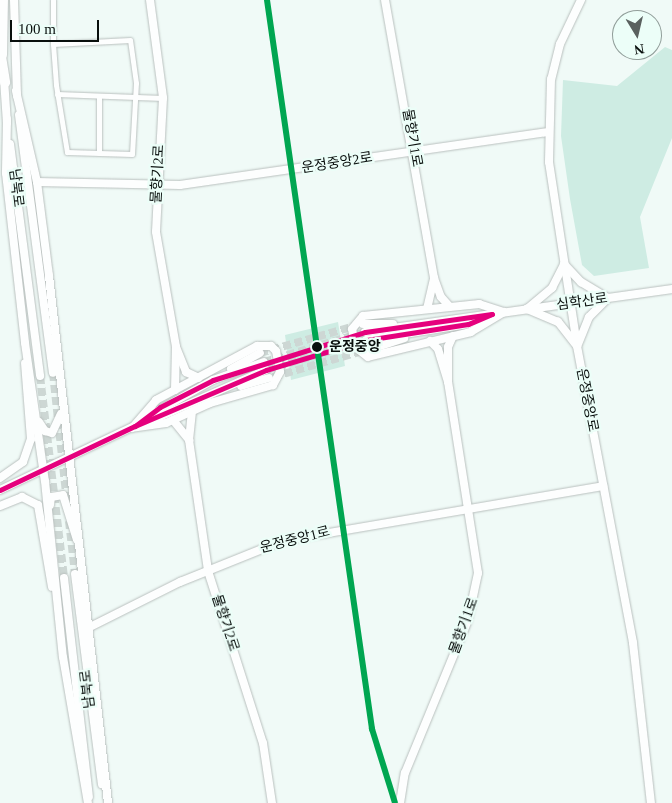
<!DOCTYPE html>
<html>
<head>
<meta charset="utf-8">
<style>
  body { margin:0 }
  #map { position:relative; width:672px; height:803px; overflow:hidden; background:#f0faf7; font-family:"Times New Roman","Noto Sans KR",serif }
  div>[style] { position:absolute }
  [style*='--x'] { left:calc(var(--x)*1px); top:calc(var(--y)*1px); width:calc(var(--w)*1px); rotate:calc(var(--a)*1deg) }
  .green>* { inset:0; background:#ceece3 }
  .secondary-tunnel>* { height:8px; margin-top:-4px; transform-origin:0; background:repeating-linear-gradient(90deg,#cdd7d4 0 8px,transparent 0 12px) }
  .roads { filter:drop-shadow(0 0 1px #b9c0be) drop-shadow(0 0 1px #b9c0be) }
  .street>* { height:5px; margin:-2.5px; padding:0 2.5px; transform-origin:2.5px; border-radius:2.5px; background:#fdfefe }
  .secondary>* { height:8px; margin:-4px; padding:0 4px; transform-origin:4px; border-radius:4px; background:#fdfefe }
  .highway>* { height:10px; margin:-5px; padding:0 5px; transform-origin:5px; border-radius:5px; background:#fdfefe }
  .bus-1>* { height:5px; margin:-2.5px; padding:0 2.5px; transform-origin:2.5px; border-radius:2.5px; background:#e5007d }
  .rail-1>* { height:6px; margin:-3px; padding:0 3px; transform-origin:3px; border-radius:3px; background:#00a651 }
  .dots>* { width:14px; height:14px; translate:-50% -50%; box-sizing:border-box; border:2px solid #ecfef8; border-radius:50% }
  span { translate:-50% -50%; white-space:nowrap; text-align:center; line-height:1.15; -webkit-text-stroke:4.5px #ecfef8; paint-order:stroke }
  .street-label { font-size:14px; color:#090f0d }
  .stop-label { font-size:14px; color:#090f0d; font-weight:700 }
  .left { translate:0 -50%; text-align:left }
  .north { position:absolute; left:612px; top:10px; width:50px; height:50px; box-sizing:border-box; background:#ecfef8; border:1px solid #919e9a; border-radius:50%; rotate:171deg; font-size:14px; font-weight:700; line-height:20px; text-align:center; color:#090f0d }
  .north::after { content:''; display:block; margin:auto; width:18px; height:22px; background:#5a615f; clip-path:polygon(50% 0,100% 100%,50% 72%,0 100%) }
  .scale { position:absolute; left:10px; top:20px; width:89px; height:22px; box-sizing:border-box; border:2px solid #090f0d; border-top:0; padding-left:6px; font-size:15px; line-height:18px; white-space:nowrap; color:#090f0d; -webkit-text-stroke:4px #ecfef8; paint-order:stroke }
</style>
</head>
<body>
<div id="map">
  <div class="green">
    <i style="clip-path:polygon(665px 47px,672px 50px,672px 138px,640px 217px,649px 268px,594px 276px,582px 265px,570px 199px,561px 136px,563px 80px,617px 86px)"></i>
    <i style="clip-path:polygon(338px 322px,345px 366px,291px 380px,285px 335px)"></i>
  </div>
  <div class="secondary-tunnel">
    <i style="--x:260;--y:353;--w:102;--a:-15.9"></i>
    <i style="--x:264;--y:362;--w:105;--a:-16.5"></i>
    <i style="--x:266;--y:370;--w:104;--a:-16.7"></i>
    <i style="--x:53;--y:373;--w:130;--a:83.8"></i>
    <i style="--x:40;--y:376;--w:203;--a:83.2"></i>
    <i style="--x:273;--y:377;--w:97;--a:-16.2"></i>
    <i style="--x:69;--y:521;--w:53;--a:83.5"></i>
  </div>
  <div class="roads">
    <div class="street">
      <i style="--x:53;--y:0;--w:44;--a:90"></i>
      <i style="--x:53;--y:44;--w:41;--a:85.8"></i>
      <i style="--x:56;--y:85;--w:68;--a:80.7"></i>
      <i style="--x:67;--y:152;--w:65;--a:1.8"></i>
      <i style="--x:132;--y:154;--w:71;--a:-86.8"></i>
      <i style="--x:136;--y:83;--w:43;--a:-97.9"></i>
      <i style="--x:130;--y:40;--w:77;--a:177"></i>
      <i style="--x:57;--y:94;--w:106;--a:2.2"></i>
      <i style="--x:99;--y:153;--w:57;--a:-90"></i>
    </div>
    <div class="secondary">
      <i style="--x:14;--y:0;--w:96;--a:88.2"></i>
      <i style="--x:150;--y:0;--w:99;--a:82.4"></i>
      <i style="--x:163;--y:98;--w:134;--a:93"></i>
      <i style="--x:156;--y:232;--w:117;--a:80.1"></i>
      <i style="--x:385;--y:0;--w:282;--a:80"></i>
      <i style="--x:581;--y:0;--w:49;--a:115.5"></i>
      <i style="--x:560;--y:44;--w:36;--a:104"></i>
      <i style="--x:551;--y:79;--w:83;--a:91.4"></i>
      <i style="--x:549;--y:162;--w:186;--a:81.3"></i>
      <i style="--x:577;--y:346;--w:302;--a:79.3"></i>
      <i style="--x:633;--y:643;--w:161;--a:83.6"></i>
      <i style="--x:3;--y:55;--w:55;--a:-89"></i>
      <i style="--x:4;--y:79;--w:44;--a:86.1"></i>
      <i style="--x:16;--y:91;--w:93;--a:77"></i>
      <i style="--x:37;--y:182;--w:95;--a:82.7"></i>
      <i style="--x:49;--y:276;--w:530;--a:83.61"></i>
      <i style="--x:19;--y:115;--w:260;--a:82.5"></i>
      <i style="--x:7;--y:119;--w:54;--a:91.1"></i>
      <i style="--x:6;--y:173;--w:171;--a:83.6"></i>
      <i style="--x:25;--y:343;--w:139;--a:81.8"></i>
      <i style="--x:45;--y:481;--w:177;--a:84.2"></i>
      <i style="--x:63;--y:657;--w:148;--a:80.3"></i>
      <i style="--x:10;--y:144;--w:234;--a:82.6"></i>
      <i style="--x:37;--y:182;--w:143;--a:1.2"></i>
      <i style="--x:180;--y:185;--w:371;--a:-8.2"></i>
      <i style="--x:564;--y:264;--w:25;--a:47"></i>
      <i style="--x:581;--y:282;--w:31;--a:31"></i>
      <i style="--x:608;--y:298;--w:27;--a:135"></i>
      <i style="--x:589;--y:317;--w:31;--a:112"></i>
      <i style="--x:577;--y:346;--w:31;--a:-128"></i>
      <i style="--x:558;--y:322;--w:34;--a:-157"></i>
      <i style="--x:527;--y:309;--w:33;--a:-40"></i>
      <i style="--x:552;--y:288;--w:27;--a:-63"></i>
      <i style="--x:479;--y:304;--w:26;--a:18"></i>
      <i style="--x:504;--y:312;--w:39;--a:149"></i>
      <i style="--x:471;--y:332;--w:106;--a:166.4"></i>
      <i style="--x:368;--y:357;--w:16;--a:-142"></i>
      <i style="--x:355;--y:347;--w:18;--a:-99"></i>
      <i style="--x:352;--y:329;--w:17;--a:-50"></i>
      <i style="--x:363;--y:316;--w:117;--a:-5.9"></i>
      <i style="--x:427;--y:309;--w:32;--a:-77"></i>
      <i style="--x:434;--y:278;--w:20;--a:70"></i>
      <i style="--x:441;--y:297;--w:13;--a:48"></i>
      <i style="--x:501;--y:313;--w:173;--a:-8"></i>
      <i style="--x:363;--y:324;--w:30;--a:0"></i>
      <i style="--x:365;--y:332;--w:128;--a:-8.1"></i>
      <i style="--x:492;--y:314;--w:26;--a:157"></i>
      <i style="--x:468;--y:324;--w:103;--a:171.1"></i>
      <i style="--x:430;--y:341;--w:11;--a:45"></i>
      <i style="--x:438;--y:349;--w:34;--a:73"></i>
      <i style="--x:448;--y:382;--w:35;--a:-90"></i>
      <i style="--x:448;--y:347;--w:12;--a:-66"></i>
      <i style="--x:257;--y:346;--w:14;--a:0"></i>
      <i style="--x:271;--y:346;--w:7;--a:45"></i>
      <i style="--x:276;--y:351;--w:21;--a:79"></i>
      <i style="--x:280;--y:372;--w:15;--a:118"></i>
      <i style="--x:273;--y:385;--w:66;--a:164.1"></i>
      <i style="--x:210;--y:403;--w:48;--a:155.6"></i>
      <i style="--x:166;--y:423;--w:34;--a:172"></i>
      <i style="--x:132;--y:428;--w:37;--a:-49"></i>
      <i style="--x:156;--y:400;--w:115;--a:-28.1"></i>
      <i style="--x:368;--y:350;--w:38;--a:-18"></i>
      <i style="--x:231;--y:369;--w:33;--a:-29"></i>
      <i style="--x:241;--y:386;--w:29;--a:-16"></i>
      <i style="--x:175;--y:390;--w:43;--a:-88.7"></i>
      <i style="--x:176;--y:347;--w:27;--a:68"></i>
      <i style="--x:186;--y:372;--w:14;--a:25"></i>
      <i style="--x:145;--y:418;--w:78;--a:-29.2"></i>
      <i style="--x:213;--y:380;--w:54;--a:-19.4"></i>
      <i style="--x:173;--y:420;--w:26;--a:51"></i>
      <i style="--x:189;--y:440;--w:28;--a:-84"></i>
      <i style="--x:39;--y:422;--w:11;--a:56"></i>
      <i style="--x:45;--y:431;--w:7;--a:16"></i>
      <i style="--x:52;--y:433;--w:21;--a:-65"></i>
      <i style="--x:148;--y:422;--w:129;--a:-23.8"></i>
      <i style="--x:189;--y:440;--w:132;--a:81.7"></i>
      <i style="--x:208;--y:571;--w:181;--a:72.3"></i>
      <i style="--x:263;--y:743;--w:61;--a:81.5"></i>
      <i style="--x:0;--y:478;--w:28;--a:-35"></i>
      <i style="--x:23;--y:462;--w:24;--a:-71"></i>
      <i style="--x:31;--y:439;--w:76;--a:-94.5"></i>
      <i style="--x:0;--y:490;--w:151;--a:-25.5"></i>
      <i style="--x:50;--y:505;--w:8;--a:-83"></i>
      <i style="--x:51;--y:497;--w:12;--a:-9"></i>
      <i style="--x:63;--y:495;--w:47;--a:72.7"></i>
      <i style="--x:0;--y:506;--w:24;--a:-22"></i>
      <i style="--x:22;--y:497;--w:18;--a:27"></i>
      <i style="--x:38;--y:505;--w:83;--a:80.3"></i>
      <i style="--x:75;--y:574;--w:212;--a:82.7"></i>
      <i style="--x:64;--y:578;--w:220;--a:83.5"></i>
      <i style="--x:90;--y:627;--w:101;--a:-26.6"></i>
      <i style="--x:180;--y:582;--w:110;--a:-21.9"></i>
      <i style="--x:282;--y:541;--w:326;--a:-9.7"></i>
      <i style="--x:400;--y:803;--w:30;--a:-81"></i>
      <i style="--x:405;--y:773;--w:165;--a:-67.6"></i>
      <i style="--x:468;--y:620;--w:48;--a:-78"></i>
      <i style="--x:478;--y:573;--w:193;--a:-98.9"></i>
    </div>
    <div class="highway">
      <i style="--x:0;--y:50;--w:33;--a:81"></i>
    </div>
  </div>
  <div class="bus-1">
    <i style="--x:0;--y:490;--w:149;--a:-25.4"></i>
    <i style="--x:135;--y:426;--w:31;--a:-37"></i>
    <i style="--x:160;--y:407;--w:59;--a:-27"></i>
    <i style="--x:213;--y:380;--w:159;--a:-17.5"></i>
    <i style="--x:365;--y:332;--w:128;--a:-8.1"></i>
    <i style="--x:492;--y:314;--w:26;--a:157"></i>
    <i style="--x:468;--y:324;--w:103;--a:171.1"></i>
    <i style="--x:366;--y:340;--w:104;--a:163.3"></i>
    <i style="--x:266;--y:370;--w:142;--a:156.9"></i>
  </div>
  <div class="rail-1">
    <i style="--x:267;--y:0;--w:737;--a:81.8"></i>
    <i style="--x:372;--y:729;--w:77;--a:72.7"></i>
  </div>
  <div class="dots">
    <i style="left:317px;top:347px;background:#090f0d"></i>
  </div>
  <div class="street-label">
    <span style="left:412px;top:138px;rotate:80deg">물향기1로</span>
    <span style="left:337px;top:163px;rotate:-9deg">운정중앙2로</span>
    <span style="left:158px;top:174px;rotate:-87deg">물향기2로</span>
    <span style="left:16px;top:188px;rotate:83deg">남북로</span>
    <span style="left:582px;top:302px;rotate:-8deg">심학산로</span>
    <span style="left:587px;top:400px;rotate:79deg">운정중앙로</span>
    <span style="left:295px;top:540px;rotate:-14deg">운정중앙1로</span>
    <span style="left:225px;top:623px;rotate:72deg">물향기2로</span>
    <span style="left:464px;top:626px;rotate:-70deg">물향기1로</span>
    <span style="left:88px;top:689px;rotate:-97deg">남북로</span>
  </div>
  <div class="stop-label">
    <span class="left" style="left:329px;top:347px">운정중앙</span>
  </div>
  <div class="north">N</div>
  <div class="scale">100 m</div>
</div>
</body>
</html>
